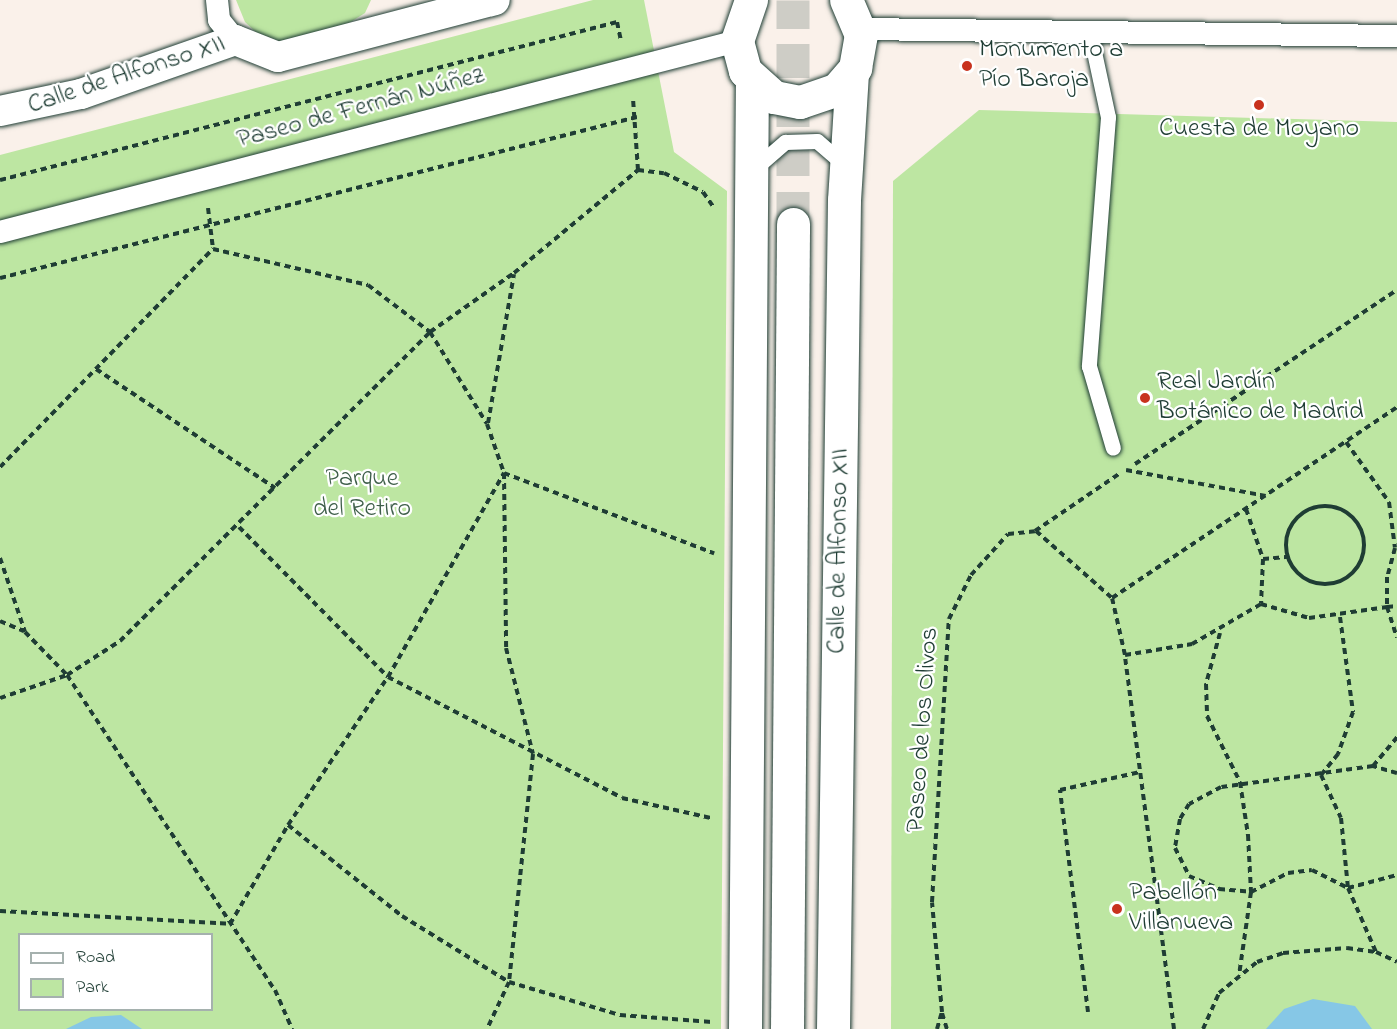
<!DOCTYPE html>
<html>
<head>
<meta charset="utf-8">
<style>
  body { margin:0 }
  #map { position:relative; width:1397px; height:1029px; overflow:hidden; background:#faf1ea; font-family:"Indie Flower",sans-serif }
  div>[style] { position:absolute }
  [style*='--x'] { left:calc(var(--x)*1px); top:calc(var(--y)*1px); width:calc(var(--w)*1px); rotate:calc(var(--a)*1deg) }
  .green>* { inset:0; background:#bde6a2 }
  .water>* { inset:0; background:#86c7e6 }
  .tertiary-tunnel>* { height:33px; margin-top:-16.5px; transform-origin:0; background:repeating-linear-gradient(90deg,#cecdc6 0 33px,transparent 0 49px) }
  .path>* { height:4px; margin-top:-2px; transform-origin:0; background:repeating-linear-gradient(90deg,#1f3d34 0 6px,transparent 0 10.5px) }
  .path>.ring { margin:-2px; padding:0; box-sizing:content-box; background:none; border:4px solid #1f3d34; border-radius:50% }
  .roads { filter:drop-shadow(0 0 2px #1f3d34) drop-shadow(0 0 2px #1f3d34) }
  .service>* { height:15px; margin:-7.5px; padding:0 7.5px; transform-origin:7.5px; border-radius:7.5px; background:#fff }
  .pedestrian>* { height:22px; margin:-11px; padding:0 11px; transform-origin:11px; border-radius:11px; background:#fff }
  .minor>* { height:30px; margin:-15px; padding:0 15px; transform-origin:15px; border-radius:15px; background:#fff }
  .tertiary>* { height:33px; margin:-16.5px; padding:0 16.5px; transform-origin:16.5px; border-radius:16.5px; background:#fff }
  .secondary>* { height:33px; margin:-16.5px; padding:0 16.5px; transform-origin:16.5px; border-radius:16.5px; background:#fff }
  .dots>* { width:16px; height:16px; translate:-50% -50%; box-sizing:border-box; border:3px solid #fff; border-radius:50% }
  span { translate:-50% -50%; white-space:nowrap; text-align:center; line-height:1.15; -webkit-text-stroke:4.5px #fff; paint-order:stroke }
  .poi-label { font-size:26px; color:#1f3d34 }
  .left { translate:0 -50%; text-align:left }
  .street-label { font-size:26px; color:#1f3d34 }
  .park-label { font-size:26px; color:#3f5f4a }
  .legend { position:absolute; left:18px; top:933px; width:195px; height:78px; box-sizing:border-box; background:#fff; border:2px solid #a5b1ae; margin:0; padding:8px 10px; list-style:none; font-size:18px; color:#1f3d34 }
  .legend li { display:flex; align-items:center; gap:12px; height:30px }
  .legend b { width:30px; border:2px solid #a5b1ae }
</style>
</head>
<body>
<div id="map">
  <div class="green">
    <i style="clip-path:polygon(236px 0,371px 0,365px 13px,341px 28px,283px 42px,258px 34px,245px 22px)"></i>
    <i style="clip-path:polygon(evenodd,593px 0,644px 0,674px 152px,727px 191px,721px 1029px,0 1029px,0 155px,593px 0,20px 934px,212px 934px,212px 1010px,20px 1010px,20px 934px)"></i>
    <i style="clip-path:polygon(979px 110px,1397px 122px,1397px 1029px,891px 1029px,893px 181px)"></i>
  </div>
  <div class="water">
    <i style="clip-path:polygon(1313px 999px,1355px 1006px,1372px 1029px,1266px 1029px,1284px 1009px)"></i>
    <i style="clip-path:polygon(121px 1015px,142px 1029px,66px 1029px,91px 1017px)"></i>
  </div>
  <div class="tertiary-tunnel">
    <i style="--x:793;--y:224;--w:224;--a:-90"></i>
  </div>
  <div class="path">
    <i style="--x:638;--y:170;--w:26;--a:7"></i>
    <i style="--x:664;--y:173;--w:43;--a:26"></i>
    <i style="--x:703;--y:192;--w:19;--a:55"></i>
    <i style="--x:0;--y:180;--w:637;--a:-14.36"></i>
    <i style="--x:617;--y:22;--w:19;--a:78"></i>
    <i style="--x:208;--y:208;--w:41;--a:83"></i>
    <i style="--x:213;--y:249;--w:159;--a:13.1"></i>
    <i style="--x:368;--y:285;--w:78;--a:37.2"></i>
    <i style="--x:430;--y:332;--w:108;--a:58.2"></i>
    <i style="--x:487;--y:424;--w:52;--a:70.9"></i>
    <i style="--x:504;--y:473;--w:175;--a:89.3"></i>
    <i style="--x:506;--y:648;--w:109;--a:75.7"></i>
    <i style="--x:533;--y:754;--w:229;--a:96"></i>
    <i style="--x:509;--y:982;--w:52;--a:115.1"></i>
    <i style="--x:0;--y:278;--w:657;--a:-14.18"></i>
    <i style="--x:96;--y:369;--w:215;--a:33.6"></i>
    <i style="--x:488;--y:423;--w:151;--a:-80.1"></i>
    <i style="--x:1346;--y:442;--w:74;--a:54.4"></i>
    <i style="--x:1389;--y:502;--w:46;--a:82.6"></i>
    <i style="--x:1395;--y:548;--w:30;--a:105"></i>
    <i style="--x:1387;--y:577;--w:30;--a:90"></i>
    <i style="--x:1387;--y:607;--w:10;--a:-6"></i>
    <i style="--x:1135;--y:464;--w:315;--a:-33.6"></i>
    <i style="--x:0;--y:467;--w:305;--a:-45.7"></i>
    <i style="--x:1126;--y:470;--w:142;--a:10.5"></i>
    <i class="ring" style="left:1286px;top:506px;width:74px;height:74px"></i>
    <i style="--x:1246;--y:509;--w:53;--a:71.2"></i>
    <i style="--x:1263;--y:559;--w:45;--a:92.5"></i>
    <i style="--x:239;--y:527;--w:211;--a:45.2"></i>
    <i style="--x:388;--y:677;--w:263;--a:27.3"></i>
    <i style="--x:622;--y:798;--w:91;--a:12.7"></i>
    <i style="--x:1036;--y:531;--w:101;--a:41.4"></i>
    <i style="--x:0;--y:558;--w:78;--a:71.3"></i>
    <i style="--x:25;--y:632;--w:60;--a:45.7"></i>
    <i style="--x:67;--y:675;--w:377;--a:56.6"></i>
    <i style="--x:275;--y:990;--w:43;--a:66.4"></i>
    <i style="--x:1263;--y:559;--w:25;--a:-5"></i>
    <i style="--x:1340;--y:617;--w:96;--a:82.2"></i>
    <i style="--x:1353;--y:712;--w:45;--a:109.7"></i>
    <i style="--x:1338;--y:754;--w:27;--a:129"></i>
    <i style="--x:1321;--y:775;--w:47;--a:65.1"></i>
    <i style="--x:1341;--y:818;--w:70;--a:84.3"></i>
    <i style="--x:1348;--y:888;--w:70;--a:66.4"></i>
    <i style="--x:0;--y:621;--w:26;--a:23"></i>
    <i style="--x:1220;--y:633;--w:53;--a:105.4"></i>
    <i style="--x:1206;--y:684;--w:32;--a:88"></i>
    <i style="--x:1207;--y:716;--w:74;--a:63.4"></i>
    <i style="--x:1240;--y:782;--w:54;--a:81.4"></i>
    <i style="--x:1248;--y:835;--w:57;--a:87"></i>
    <i style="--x:1251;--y:892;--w:84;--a:98.2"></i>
    <i style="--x:1125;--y:655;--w:68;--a:-9.3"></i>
    <i style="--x:1192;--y:644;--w:80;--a:-30.1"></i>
    <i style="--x:1261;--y:604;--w:50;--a:16.3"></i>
    <i style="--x:1309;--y:618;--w:79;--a:-8"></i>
    <i style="--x:1387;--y:607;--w:32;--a:72"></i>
    <i style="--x:0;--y:698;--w:71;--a:-18.9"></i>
    <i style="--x:67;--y:675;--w:63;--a:-32.7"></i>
    <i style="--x:120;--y:641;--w:438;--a:-44.9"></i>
    <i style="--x:430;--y:332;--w:103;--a:-35.1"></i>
    <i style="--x:514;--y:273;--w:161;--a:-39.7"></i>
    <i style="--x:638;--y:170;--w:72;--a:-94"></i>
    <i style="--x:1373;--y:766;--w:38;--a:-50"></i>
    <i style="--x:1397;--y:773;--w:25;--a:-164"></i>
    <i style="--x:1373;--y:766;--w:153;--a:172.1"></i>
    <i style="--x:1221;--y:787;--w:36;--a:152"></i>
    <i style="--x:1189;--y:804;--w:17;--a:121"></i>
    <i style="--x:1180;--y:819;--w:29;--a:100"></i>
    <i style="--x:1175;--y:848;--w:31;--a:63"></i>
    <i style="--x:1189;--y:876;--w:33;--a:23"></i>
    <i style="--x:1219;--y:889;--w:32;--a:5"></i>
    <i style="--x:1251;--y:892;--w:42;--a:-27.2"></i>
    <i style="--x:1288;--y:873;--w:24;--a:-7"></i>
    <i style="--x:1312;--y:870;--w:40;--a:26.6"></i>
    <i style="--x:1348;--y:888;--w:51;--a:-14.9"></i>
    <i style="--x:288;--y:825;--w:146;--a:38.6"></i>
    <i style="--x:402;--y:916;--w:126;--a:31.7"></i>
    <i style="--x:509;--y:982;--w:116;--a:16.6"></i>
    <i style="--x:620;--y:1015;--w:92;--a:4.4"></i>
    <i style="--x:0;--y:911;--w:230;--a:3.2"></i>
    <i style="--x:230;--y:924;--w:115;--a:-59.6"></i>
    <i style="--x:288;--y:825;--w:179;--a:-56"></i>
    <i style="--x:388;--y:677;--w:235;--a:-60.4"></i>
    <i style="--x:504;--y:473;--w:225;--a:20.9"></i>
    <i style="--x:1088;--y:1012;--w:224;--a:-97.2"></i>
    <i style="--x:1060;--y:790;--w:82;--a:-12.7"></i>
    <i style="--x:942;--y:1013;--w:17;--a:73"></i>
    <i style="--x:937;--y:1029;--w:18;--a:-74"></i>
    <i style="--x:942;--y:1012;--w:110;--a:-95.2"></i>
    <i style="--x:932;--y:902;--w:284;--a:-86.6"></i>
    <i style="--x:949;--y:619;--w:49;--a:-63.4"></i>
    <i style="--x:971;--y:575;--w:55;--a:-47.9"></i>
    <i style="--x:1008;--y:534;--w:27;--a:-6"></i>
    <i style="--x:1035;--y:531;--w:102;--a:-34.2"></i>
    <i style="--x:1174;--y:1029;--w:377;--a:-97.5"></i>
    <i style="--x:1125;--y:655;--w:58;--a:-102.8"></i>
    <i style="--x:1112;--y:598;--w:343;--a:-33.8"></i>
    <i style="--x:1203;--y:1029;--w:39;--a:-66"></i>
    <i style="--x:1219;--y:993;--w:49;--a:-39.2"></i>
    <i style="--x:1257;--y:962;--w:28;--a:-19"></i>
    <i style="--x:1283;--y:953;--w:64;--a:-4.5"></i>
    <i style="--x:1347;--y:948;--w:29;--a:8"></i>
    <i style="--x:1376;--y:952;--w:23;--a:25"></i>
  </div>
  <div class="roads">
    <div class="service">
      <i style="--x:1090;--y:33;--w:86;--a:77.9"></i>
      <i style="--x:1108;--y:117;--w:250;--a:94.4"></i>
      <i style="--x:1089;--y:366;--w:85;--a:73.7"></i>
      <i style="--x:755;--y:168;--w:40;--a:-41"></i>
      <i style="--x:785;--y:142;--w:32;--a:-2"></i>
      <i style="--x:817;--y:141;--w:35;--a:41"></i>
    </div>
    <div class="pedestrian">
      <i style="--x:217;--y:0;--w:20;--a:84"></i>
      <i style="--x:219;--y:20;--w:26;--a:51"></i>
      <i style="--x:860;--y:29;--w:537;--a:0.75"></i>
      <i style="--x:0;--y:232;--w:761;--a:-14.53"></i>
    </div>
    <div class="minor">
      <i style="--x:0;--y:111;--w:83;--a:-11.9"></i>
      <i style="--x:81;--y:94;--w:163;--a:-19.3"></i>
      <i style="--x:235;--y:40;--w:46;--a:21.6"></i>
      <i style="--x:278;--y:57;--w:224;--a:-14.7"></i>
    </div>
    <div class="tertiary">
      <i style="--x:787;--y:1029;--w:805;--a:-89.57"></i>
    </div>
    <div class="secondary">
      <i style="--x:751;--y:0;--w:43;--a:108.9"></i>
      <i style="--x:737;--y:41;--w:31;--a:75"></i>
      <i style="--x:745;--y:71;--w:39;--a:42"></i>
      <i style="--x:774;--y:97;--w:26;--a:11"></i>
      <i style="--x:800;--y:102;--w:39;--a:-19"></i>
      <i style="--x:837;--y:89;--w:28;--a:-49"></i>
      <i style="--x:855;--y:68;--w:34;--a:-80"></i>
      <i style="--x:861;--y:35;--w:38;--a:-113"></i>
      <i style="--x:745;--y:1029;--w:949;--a:-89.58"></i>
      <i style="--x:833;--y:1029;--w:829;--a:-89.24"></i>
      <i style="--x:844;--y:200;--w:127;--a:-86.4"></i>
    </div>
  </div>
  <div class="dots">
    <i style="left:967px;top:66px;background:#c8321e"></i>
    <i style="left:1259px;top:105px;background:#c8321e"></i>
    <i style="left:1145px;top:398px;background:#c8321e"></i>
    <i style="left:1117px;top:909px;background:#c8321e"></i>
  </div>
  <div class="poi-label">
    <span class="left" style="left:979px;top:66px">Monumento a<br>Pío Baroja</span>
    <span style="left:1259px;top:130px">Cuesta de Moyano</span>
    <span class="left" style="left:1157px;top:398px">Real Jardín<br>Botánico de Madrid</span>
    <span class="left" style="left:1129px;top:909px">Pabellón<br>Villanueva</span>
  </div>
  <div class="street-label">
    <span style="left:127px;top:76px;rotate:-18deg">Calle de Alfonso XII</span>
    <span style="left:361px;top:109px;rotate:-15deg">Paseo de Fernán Núñez</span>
    <span style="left:840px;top:551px;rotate:-89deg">Calle de Alfonso XII</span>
    <span style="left:924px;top:730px;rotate:-86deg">Paseo de los Olivos</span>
  </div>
  <div class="park-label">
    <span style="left:362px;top:495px">Parque<br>del Retiro</span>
  </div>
  <ul class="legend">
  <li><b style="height:8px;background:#fff"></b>Road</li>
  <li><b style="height:16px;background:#bde6a2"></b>Park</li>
  </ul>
</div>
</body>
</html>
